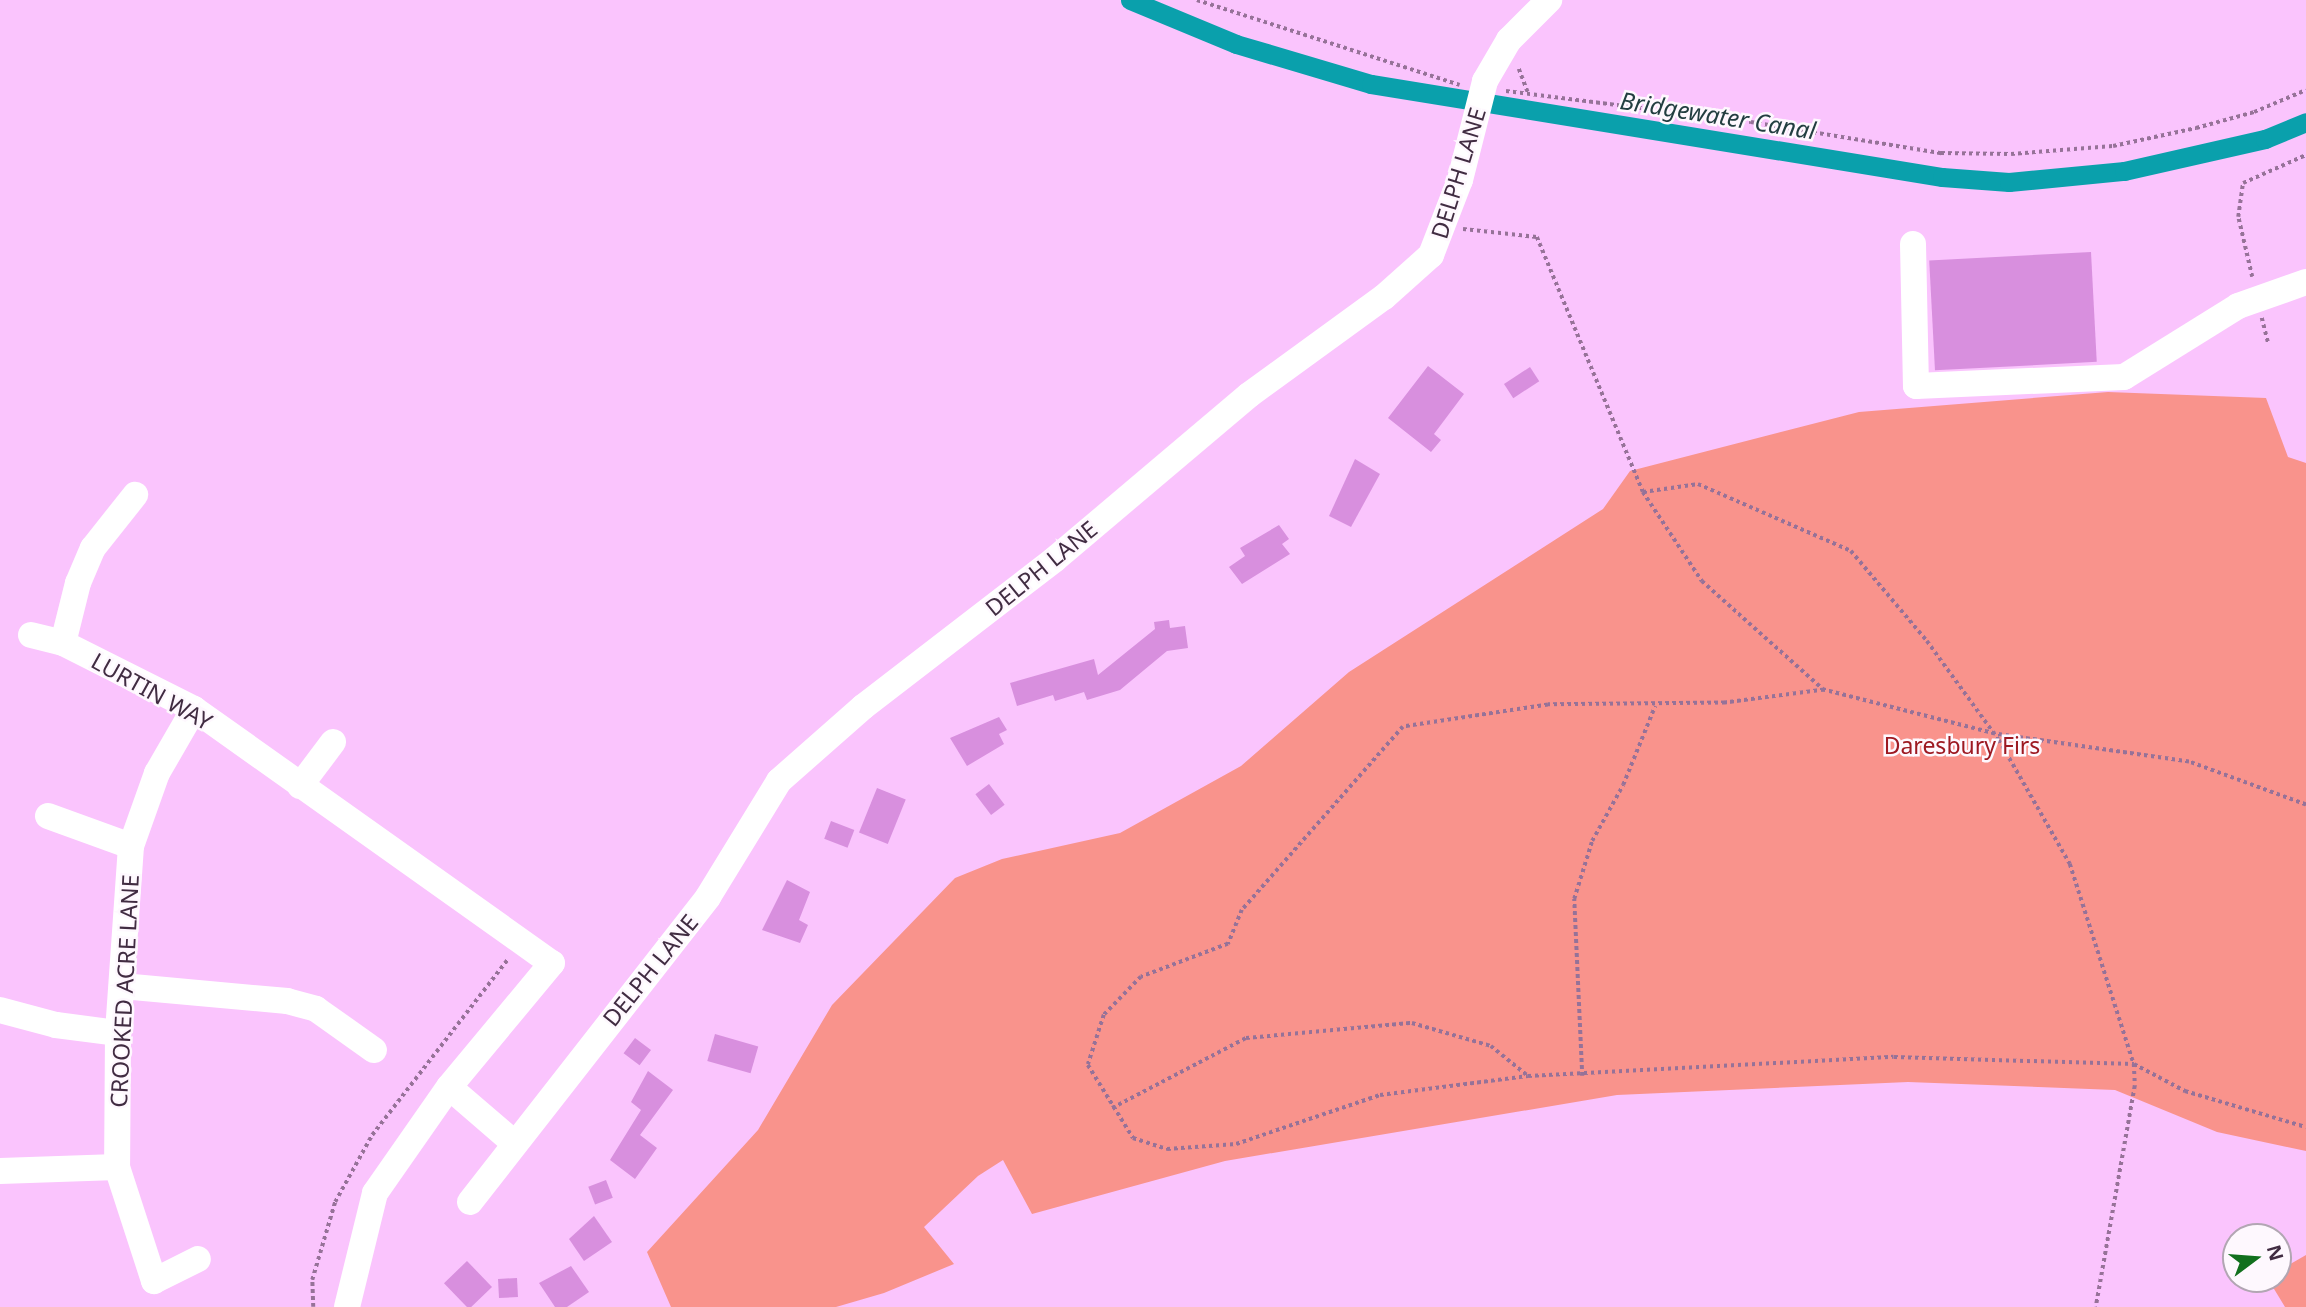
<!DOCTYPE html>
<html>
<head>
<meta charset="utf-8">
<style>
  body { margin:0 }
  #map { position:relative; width:2306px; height:1307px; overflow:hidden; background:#fac4fd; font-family:"Noto Sans",sans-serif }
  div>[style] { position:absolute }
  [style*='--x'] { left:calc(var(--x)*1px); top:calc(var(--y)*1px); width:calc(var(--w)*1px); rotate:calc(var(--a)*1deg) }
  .green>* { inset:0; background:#f9938c }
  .canal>* { height:19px; margin:-9.5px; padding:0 9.5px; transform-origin:9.5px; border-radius:9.5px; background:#0aa0ac }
  .building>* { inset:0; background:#d88fde; transform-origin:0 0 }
  .path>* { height:3.5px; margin-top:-1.75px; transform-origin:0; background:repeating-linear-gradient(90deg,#967298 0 3.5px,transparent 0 7px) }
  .minor>* { height:26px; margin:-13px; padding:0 13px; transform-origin:13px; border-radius:13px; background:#fff }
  span { translate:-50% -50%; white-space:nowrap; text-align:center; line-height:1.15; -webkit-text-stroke:5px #fef8fe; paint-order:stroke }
  .street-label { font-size:23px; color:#412c42 }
  .park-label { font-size:23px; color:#9d1922 }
  .water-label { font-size:24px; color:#233e41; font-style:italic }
  .north { position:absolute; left:2222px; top:1223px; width:70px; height:70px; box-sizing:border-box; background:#fef8fe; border:2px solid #b2a6b3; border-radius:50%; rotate:74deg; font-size:19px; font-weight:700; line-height:28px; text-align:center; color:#412c42 }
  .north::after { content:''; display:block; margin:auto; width:24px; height:32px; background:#12701e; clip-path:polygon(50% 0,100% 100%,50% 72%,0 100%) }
</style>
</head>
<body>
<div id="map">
  <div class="green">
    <i style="clip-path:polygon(2108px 392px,2266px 398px,2288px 457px,2306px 463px,2306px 1151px,2217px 1132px,2115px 1090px,1908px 1082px,1617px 1095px,1225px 1161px,1032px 1214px,1003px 1160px,978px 1176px,924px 1227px,954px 1264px,884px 1293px,836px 1307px,671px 1307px,647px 1252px,758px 1130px,832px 1005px,955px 878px,1002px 859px,1120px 833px,1241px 766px,1349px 672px,1603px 509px,1630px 471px,1859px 412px)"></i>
    <i style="clip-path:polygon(2306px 1255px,2306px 1307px,2285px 1307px,2268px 1279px,2278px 1279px,2278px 1271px)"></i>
  </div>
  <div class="canal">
    <i style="--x:1130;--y:0;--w:115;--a:22.5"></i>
    <i style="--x:1236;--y:44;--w:141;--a:16.5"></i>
    <i style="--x:1371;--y:84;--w:579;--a:9.25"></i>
    <i style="--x:1942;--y:177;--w:67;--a:4.3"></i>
    <i style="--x:2009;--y:182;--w:116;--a:-5.5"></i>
    <i style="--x:2124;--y:171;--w:145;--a:-12.8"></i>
    <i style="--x:2265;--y:139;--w:44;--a:-22.5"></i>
  </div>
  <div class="building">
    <i style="left:2091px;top:252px;width:110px;height:162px;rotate:87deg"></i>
    <i style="clip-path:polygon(1428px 366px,1464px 394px,1434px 434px,1441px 440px,1431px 452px,1388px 418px)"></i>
    <i style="left:1530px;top:367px;width:17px;height:31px;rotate:57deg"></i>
    <i style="clip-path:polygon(1355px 459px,1380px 474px,1351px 527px,1329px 516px)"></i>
    <i style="clip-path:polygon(1279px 525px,1289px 539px,1282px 544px,1290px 554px,1242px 584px,1229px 567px,1245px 556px,1240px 548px)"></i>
    <i style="clip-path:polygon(1169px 620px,1170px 628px,1185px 626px,1188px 648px,1167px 651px,1120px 690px,1087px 700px,1084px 692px,1055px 701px,1053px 695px,1017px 706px,1010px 683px,1094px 659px,1098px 675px,1155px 629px,1154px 622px)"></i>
    <i style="clip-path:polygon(999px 717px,1007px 730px,999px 734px,1004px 744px,967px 766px,950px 738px)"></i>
    <i style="left:989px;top:784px;width:26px;height:17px;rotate:53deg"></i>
    <i style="left:877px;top:788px;width:31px;height:48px;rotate:22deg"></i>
    <i style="left:831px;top:821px;width:25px;height:19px;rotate:21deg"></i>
    <i style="clip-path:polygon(787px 880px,810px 892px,799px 920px,808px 925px,800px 943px,762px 930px)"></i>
    <i style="left:715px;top:1034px;width:45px;height:28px;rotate:16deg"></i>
    <i style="left:635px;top:1038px;width:20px;height:19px;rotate:37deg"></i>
    <i style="clip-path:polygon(648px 1071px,673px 1090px,640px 1135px,657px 1148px,635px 1179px,610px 1160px,641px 1110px,631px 1102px)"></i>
    <i style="left:606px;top:1180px;width:19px;height:19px;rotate:69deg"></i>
    <i style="clip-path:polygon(594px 1216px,612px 1242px,584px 1261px,569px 1239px)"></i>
    <i style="left:467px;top:1261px;width:36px;height:32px;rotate:46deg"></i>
    <i style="clip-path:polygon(571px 1266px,589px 1292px,567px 1307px,555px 1307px,539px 1283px)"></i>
    <i style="left:517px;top:1278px;width:19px;height:19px;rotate:87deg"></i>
  </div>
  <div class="path">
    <i style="--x:1197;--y:0;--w:276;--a:17.9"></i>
    <i style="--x:1519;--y:69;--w:26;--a:69"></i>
    <i style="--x:1506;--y:91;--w:247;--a:7.2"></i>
    <i style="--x:1751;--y:122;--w:193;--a:9.3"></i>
    <i style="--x:1941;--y:153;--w:70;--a:0.8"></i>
    <i style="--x:2011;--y:154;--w:102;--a:-4.5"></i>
    <i style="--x:2113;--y:146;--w:85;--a:-12.2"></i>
    <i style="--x:2196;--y:128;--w:60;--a:-15.4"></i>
    <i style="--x:2254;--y:112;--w:56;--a:-22.9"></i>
    <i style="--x:1463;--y:229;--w:74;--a:6.2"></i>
    <i style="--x:1537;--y:237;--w:276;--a:67.4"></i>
    <i style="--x:1643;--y:492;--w:107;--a:56.5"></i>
    <i style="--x:1702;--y:581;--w:164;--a:41.8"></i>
    <i style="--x:2252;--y:277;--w:62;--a:-103.1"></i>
    <i style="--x:2238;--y:217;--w:34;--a:-82"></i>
    <i style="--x:2243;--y:183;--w:69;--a:-24"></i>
    <i style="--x:2262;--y:318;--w:25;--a:76"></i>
    <i style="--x:1643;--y:492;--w:56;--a:-8.3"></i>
    <i style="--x:1698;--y:484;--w:167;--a:23.6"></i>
    <i style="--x:1851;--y:551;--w:118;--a:49.8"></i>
    <i style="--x:1927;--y:641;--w:122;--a:54"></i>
    <i style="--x:1999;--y:740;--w:143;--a:60.2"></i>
    <i style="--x:2070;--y:864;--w:210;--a:72.3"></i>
    <i style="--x:2134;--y:1064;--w:22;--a:87"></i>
    <i style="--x:2135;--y:1086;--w:224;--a:100"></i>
    <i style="--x:2306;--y:805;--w:125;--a:-159.8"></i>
    <i style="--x:2189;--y:762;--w:196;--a:-171.8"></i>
    <i style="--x:1995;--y:734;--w:177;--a:-165.6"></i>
    <i style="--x:1824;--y:690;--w:100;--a:172.5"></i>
    <i style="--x:1725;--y:703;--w:177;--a:179.4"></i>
    <i style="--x:1548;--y:705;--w:147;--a:171.4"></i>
    <i style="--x:1403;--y:727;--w:244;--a:131.3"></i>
    <i style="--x:1242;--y:910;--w:37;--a:112"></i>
    <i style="--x:1228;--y:944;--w:93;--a:159.2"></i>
    <i style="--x:1141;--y:977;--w:53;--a:134.2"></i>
    <i style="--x:1104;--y:1015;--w:52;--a:107.7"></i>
    <i style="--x:1088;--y:1065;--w:86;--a:58.3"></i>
    <i style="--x:1133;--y:1138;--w:36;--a:18"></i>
    <i style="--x:1167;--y:1149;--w:69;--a:-4.1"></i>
    <i style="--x:1236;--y:1144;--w:152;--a:-18.8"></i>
    <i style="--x:1380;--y:1095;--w:149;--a:-7.3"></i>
    <i style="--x:1528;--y:1076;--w:366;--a:-3"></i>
    <i style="--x:1894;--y:1057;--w:240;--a:1.7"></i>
    <i style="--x:2134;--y:1064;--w:58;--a:27.9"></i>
    <i style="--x:2185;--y:1091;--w:126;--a:16.6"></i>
    <i style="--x:1582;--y:1076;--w:177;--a:-92.6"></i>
    <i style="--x:1574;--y:899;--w:61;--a:-72.8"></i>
    <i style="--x:1592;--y:841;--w:64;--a:-61"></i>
    <i style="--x:1623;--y:785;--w:85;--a:-67.9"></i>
    <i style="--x:1112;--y:1108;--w:151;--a:-27.6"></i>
    <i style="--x:1246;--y:1038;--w:167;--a:-5.2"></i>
    <i style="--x:1412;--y:1023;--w:82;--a:16.2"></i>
    <i style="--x:1491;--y:1046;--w:46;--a:38.9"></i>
    <i style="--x:313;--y:1307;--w:27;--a:-92"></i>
    <i style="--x:312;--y:1280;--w:81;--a:-73.6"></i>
    <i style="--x:335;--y:1202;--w:77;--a:-61.1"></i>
    <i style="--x:372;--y:1135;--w:222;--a:-52.3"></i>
  </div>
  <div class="minor">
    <i style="--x:1913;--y:244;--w:142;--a:88.8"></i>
    <i style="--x:1916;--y:386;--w:208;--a:-2.5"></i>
    <i style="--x:2124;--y:377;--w:134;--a:-31.9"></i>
    <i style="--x:2238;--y:306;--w:72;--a:-19.4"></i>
    <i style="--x:31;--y:635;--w:33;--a:14"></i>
    <i style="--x:63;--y:643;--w:147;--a:26.7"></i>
    <i style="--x:194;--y:709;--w:439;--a:35.4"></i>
    <i style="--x:552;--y:963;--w:161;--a:129.7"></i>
    <i style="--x:449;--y:1087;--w:129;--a:124.9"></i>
    <i style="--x:375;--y:1193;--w:117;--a:103.8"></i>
    <i style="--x:63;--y:643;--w:62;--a:-76"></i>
    <i style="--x:78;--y:583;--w:38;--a:-67"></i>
    <i style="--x:93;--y:548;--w:68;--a:-51.6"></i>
    <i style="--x:194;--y:709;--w:74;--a:120"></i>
    <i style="--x:157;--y:773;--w:77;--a:109.6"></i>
    <i style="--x:131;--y:846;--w:187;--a:94"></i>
    <i style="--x:118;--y:1033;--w:134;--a:90.4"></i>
    <i style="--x:117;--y:1167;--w:120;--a:72"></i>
    <i style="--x:154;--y:1281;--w:49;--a:-26.6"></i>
    <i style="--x:300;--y:786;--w:55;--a:-53.1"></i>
    <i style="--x:48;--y:816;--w:88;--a:19.9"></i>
    <i style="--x:122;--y:986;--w:166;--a:5.2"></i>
    <i style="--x:287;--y:1001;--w:30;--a:15"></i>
    <i style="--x:316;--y:1009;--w:71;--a:35.3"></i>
    <i style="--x:0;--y:1010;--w:58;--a:15"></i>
    <i style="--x:56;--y:1025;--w:63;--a:7.4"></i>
    <i style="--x:449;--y:1087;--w:84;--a:40.7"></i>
    <i style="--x:0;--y:1171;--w:117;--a:-2"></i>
    <i style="--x:470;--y:1202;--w:387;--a:-52"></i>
    <i style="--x:708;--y:897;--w:136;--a:-58.5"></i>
    <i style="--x:779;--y:781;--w:112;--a:-41.4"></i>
    <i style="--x:863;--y:707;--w:242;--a:-37.6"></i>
    <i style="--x:1055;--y:559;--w:254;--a:-40.2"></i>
    <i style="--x:1249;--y:395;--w:167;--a:-36"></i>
    <i style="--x:1384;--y:297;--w:63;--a:-41.8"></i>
    <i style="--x:1431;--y:255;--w:80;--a:-68.9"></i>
    <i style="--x:1460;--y:180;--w:102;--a:-75.8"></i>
    <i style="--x:1485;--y:81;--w:48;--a:-59.7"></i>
    <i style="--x:1509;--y:40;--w:57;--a:-45"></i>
  </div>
  <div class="street-label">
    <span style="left:1458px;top:173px;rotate:-73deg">DELPH LANE</span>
    <span style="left:1041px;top:568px;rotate:-39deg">DELPH LANE</span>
    <span style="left:152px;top:691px;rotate:29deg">LURTIN WAY</span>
    <span style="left:650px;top:970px;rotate:-51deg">DELPH LANE</span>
    <span style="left:124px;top:991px;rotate:-87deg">CROOKED ACRE LANE</span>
  </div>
  <div class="park-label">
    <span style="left:1962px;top:745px">Daresbury Firs</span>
  </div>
  <div class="water-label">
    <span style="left:1718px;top:115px;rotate:9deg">Bridgewater Canal</span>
  </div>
  <div class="north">N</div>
</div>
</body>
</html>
